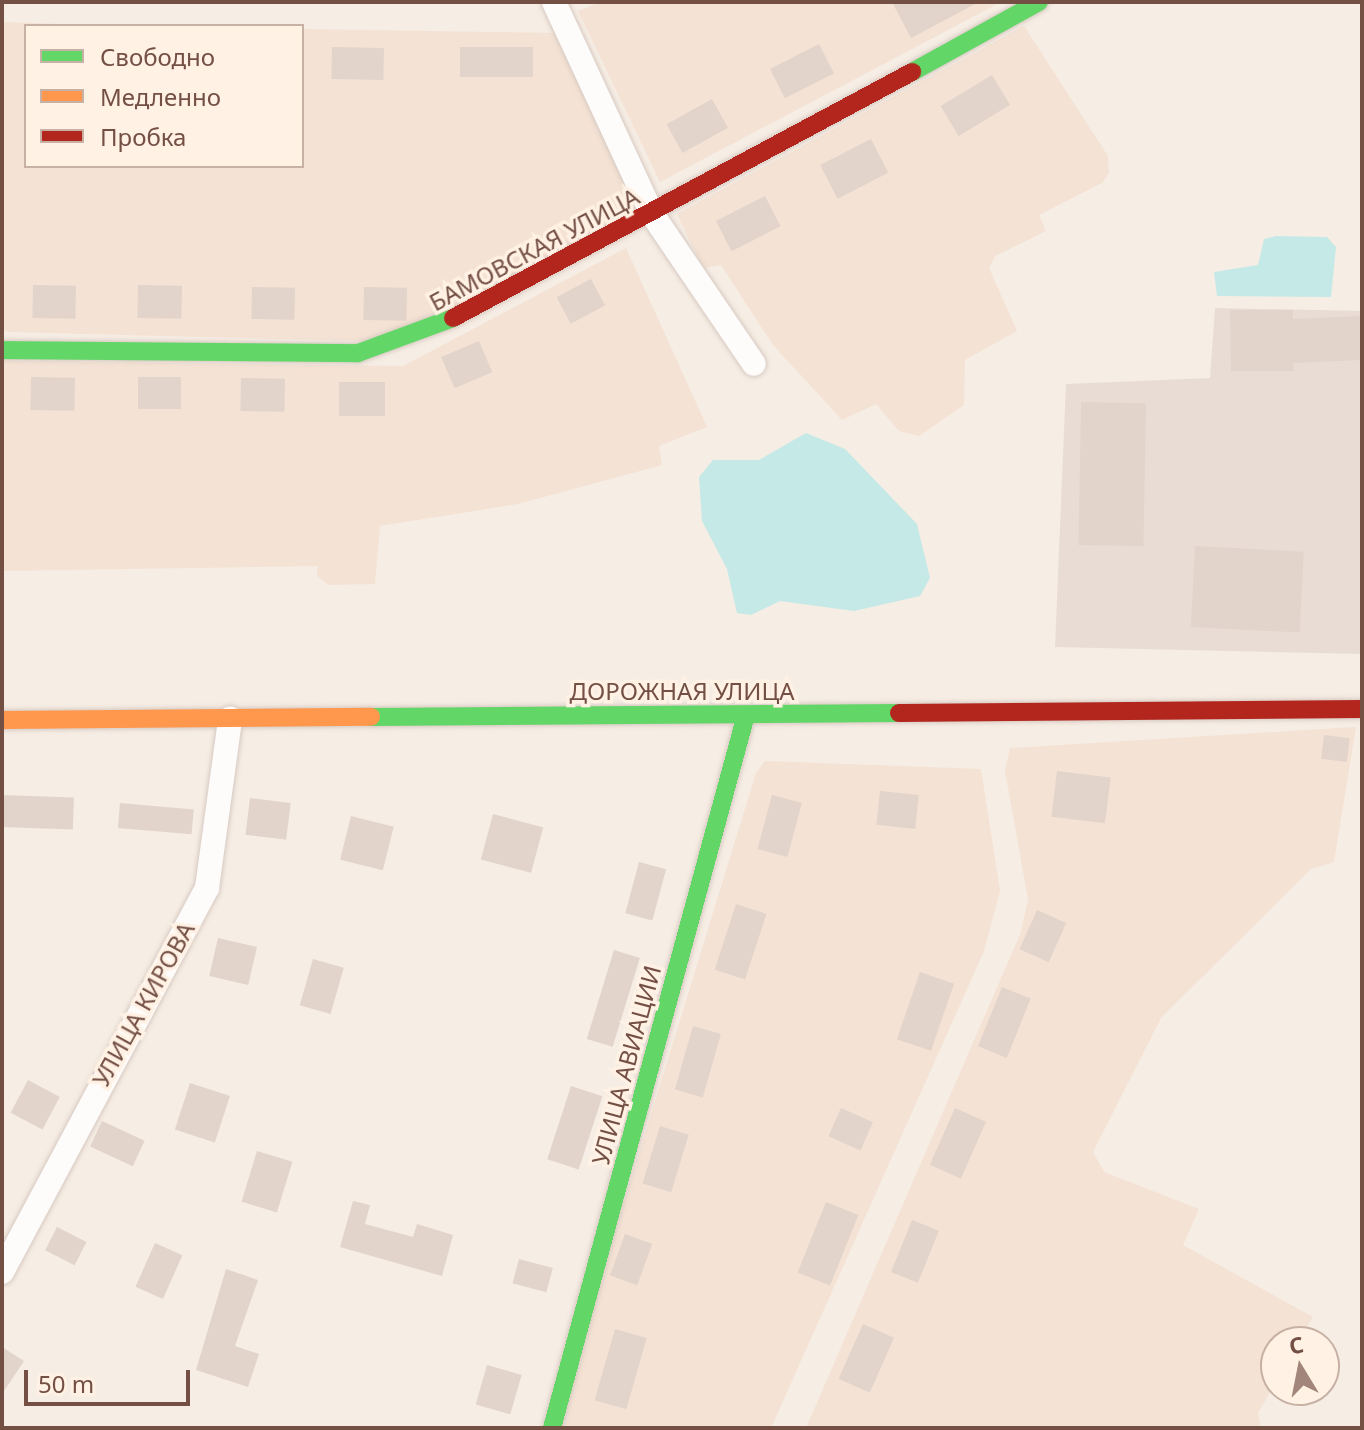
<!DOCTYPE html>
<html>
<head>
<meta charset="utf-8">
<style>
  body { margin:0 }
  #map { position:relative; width:1364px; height:1430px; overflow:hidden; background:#f6ede4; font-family:"Noto Sans",sans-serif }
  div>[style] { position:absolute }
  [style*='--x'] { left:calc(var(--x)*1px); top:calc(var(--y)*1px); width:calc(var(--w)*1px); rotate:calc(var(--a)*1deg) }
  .residential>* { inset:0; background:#f4e2d4 }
  .industrial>* { inset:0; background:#e9dcd5 }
  .water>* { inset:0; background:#c5e9e7 }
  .building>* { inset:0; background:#e2d4cb; transform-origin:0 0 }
  .roads { filter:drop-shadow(0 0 2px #d7cac2) drop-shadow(0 0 2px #d7cac2) }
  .street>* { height:24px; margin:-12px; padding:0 12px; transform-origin:12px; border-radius:12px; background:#fefcfb }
  .fast>* { height:18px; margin:-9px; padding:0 9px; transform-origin:9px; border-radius:9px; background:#63d668 }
  .slow>* { height:18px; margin:-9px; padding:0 9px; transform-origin:9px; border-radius:9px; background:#ff974d }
  .jam>* { height:18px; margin:-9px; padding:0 9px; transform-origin:9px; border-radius:9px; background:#b3261e }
  span { translate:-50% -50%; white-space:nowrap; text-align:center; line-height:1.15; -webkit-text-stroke:7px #fff1e4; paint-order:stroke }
  .street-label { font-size:24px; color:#744f44 }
  .frame { position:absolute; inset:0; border:4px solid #744f44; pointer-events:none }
  .legend { position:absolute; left:24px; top:24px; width:280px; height:144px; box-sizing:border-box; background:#fff1e4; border:2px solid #c7b0a4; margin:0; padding:10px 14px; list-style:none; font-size:24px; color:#744f44 }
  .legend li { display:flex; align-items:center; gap:16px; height:40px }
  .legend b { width:40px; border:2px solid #c7b0a4 }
  .north { position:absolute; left:1260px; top:1326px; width:80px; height:80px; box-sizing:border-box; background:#fff1e4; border:2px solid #c7b0a4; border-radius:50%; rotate:350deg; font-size:22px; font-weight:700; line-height:32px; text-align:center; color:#744f44 }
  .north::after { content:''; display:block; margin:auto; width:28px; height:36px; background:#a2867c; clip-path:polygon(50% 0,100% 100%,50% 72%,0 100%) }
  .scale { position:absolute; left:24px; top:1370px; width:166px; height:36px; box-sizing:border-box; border:4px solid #744f44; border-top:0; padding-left:10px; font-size:24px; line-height:28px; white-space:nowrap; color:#744f44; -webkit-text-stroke:6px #fff1e4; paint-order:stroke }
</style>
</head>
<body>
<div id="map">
  <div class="residential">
    <i style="clip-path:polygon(601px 2px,1001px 2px,660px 182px,578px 11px)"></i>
    <i style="clip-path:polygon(2px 22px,123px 26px,26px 26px,26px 166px,302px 166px,302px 29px,557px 33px,633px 201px,626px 220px,427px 322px,362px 341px,8px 332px,2px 329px)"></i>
    <i style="clip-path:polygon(1024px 26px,1108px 156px,1109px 173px,1102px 183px,1039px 215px,1046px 231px,995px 256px,989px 268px,1017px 331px,965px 360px,964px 405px,919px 436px,899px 431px,876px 404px,842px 420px,773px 345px,721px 265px,703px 268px,677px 214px)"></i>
    <i style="clip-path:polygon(626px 248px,707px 427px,659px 446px,662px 465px,518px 504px,380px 526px,375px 584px,328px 585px,317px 576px,318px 566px,2px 571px,2px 361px,403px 366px)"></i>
    <i style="clip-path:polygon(1356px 727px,1334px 862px,1311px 869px,1161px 1018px,1093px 1152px,1104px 1172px,1199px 1209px,1183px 1245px,1313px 1317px,1298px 1342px,1276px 1342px,1276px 1382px,1258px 1413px,1261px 1428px,806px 1428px,1021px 932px,1028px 899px,1005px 771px,1010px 748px)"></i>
    <i style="clip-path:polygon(765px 761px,981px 769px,1000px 891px,984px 951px,771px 1428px,560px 1428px,606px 1261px,756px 773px)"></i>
  </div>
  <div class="industrial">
    <i style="clip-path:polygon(1215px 308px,1362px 311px,1362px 654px,1055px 647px,1066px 384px,1210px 378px)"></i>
  </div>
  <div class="water">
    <i style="clip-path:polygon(1276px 236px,1327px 237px,1336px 247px,1331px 297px,1217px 296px,1214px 272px,1258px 265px,1264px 239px)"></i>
    <i style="clip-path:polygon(806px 433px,845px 449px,917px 524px,930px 578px,920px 596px,854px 611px,780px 601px,751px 615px,737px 613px,727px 569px,702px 521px,699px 477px,713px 460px,759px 460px)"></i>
  </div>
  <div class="building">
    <i style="clip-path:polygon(892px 2px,979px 2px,911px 38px)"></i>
    <i style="left:819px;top:44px;width:33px;height:55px;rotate:63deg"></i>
    <i style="left:332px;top:47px;width:52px;height:32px;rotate:1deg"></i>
    <i style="left:533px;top:47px;width:30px;height:73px;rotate:90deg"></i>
    <i style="left:992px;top:75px;width:35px;height:60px;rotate:59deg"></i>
    <i style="left:712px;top:99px;width:33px;height:52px;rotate:61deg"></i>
    <i style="left:871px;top:139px;width:38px;height:57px;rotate:63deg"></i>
    <i style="left:765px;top:196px;width:34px;height:55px;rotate:63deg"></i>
    <i style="left:591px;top:279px;width:30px;height:39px;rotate:62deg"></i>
    <i style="left:33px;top:285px;width:43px;height:33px;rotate:1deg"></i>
    <i style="left:138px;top:285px;width:44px;height:33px;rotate:1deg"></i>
    <i style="left:252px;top:287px;width:43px;height:32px;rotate:1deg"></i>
    <i style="left:364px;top:287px;width:43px;height:33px;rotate:1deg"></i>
    <i style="clip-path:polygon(1230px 310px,1293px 310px,1293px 319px,1362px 316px,1362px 360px,1293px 363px,1294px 371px,1231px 371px)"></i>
    <i style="left:479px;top:341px;width:34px;height:41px;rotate:67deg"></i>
    <i style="left:31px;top:377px;width:44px;height:33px;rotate:1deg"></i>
    <i style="left:138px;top:377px;width:43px;height:32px"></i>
    <i style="left:241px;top:378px;width:44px;height:33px;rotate:1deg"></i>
    <i style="left:385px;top:382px;width:34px;height:46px;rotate:90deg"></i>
    <i style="left:1081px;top:402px;width:65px;height:143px;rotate:1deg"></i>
    <i style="left:1195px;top:546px;width:109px;height:81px;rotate:3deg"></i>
    <i style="left:1324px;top:735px;width:26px;height:24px;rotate:7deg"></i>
    <i style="left:1057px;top:771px;width:54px;height:46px;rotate:7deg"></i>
    <i style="left:880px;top:791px;width:39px;height:34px;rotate:6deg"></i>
    <i style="left:2px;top:795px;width:72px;height:32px;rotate:2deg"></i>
    <i style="left:772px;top:795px;width:31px;height:56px;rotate:15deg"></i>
    <i style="left:250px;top:798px;width:41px;height:37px;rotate:7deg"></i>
    <i style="left:120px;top:803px;width:74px;height:25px;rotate:5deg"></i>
    <i style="left:493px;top:814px;width:52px;height:47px;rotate:15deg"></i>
    <i style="left:351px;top:816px;width:44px;height:45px;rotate:14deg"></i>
    <i style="left:639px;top:862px;width:28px;height:53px;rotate:15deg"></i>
    <i style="left:736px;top:904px;width:32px;height:69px;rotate:18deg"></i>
    <i style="left:1037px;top:910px;width:32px;height:43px;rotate:24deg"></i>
    <i style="left:218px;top:938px;width:40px;height:39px;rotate:13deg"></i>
    <i style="left:614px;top:950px;width:27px;height:93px;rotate:17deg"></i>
    <i style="left:313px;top:959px;width:32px;height:48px;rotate:16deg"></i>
    <i style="left:920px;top:972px;width:36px;height:71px;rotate:19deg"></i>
    <i style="left:1002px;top:987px;width:31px;height:64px;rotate:22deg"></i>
    <i style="left:693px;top:1026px;width:29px;height:66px;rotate:16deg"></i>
    <i style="left:28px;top:1080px;width:36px;height:37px;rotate:28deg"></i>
    <i style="left:190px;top:1083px;width:42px;height:49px;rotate:18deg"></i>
    <i style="left:571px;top:1086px;width:33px;height:77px;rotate:18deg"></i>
    <i style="left:841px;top:1108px;width:35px;height:31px;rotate:24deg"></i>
    <i style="left:955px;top:1108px;width:34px;height:62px;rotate:24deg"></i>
    <i style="left:102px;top:1121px;width:47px;height:28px;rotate:25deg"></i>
    <i style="left:660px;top:1126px;width:30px;height:60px;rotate:17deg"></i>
    <i style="left:257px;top:1151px;width:37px;height:53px;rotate:17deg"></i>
    <i style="clip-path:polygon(353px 1201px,370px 1205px,365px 1224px,413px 1237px,417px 1224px,453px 1235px,442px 1276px,340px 1247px)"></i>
    <i style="left:826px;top:1202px;width:35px;height:76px;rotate:22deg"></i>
    <i style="left:912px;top:1220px;width:29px;height:56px;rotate:22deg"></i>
    <i style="left:57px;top:1227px;width:33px;height:26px;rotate:27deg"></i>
    <i style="left:625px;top:1234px;width:29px;height:44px;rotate:20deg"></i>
    <i style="left:155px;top:1243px;width:30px;height:48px;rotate:24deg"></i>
    <i style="left:519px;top:1259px;width:35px;height:25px;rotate:15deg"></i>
    <i style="clip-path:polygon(226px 1269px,258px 1280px,235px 1346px,259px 1354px,248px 1387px,196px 1370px)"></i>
    <i style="left:863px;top:1324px;width:34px;height:60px;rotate:24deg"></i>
    <i style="left:615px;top:1329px;width:33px;height:74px;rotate:16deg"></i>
    <i style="clip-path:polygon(2px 1347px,24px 1361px,2px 1394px)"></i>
    <i style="left:487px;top:1365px;width:36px;height:41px;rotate:16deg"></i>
  </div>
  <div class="roads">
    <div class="street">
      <i style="--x:554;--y:2;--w:234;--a:65.2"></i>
      <i style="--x:652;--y:214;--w:181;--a:55.8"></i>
      <i style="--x:2;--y:1272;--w:435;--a:-61.9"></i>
      <i style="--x:207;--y:888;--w:171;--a:-82.2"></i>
    </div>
    <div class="fast">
      <i style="--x:912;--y:72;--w:145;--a:-28.9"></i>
      <i style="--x:2;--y:350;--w:356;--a:0.5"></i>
      <i style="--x:358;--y:353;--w:101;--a:-20.2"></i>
      <i style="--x:371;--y:717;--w:528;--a:-0.43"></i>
      <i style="--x:552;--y:1428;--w:739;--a:-74.78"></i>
    </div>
    <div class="slow">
      <i style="--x:2;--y:720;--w:369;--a:-0.5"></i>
    </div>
    <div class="jam">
      <i style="--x:453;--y:318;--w:521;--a:-28.19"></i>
      <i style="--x:899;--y:713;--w:463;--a:-0.5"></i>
    </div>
  </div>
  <div class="street-label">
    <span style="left:534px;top:249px;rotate:-28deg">БАМОВСКАЯ УЛИЦА</span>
    <span style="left:682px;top:691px">ДОРОЖНАЯ УЛИЦА</span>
    <span style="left:143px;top:1004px;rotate:-61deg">УЛИЦА КИРОВА</span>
    <span style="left:626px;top:1065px;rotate:-75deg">УЛИЦА АВИАЦИИ</span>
  </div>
  <div class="frame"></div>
  <ul class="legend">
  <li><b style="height:10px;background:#63d668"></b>Свободно</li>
  <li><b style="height:10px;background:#ff974d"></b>Медленно</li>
  <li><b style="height:10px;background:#b3261e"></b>Пробка</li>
  </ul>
  <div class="north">С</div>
  <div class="scale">50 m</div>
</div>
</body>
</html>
